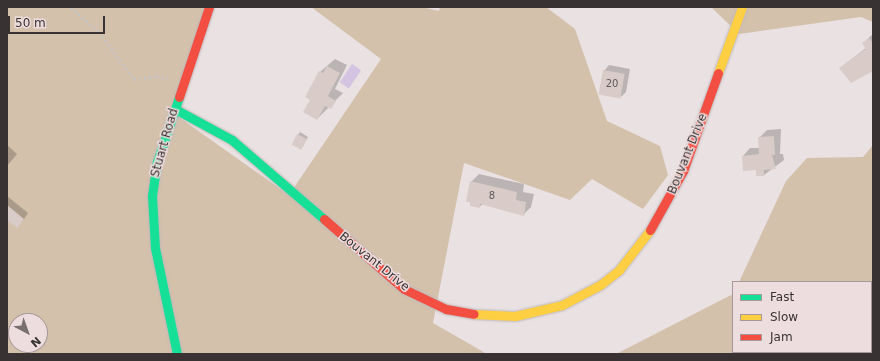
<!DOCTYPE html>
<html>
<head>
<meta charset="utf-8">
<style>
  body { margin:0 }
  #map { position:relative; width:880px; height:361px; overflow:hidden; background:#eae1e2; font-family:"DejaVu Sans",sans-serif }
  div>[style] { position:absolute }
  [style*='--x'] { left:calc(var(--x)*1px); top:calc(var(--y)*1px); width:calc(var(--w)*1px); rotate:calc(var(--a)*1deg) }
  .forest>* { inset:0; background:#d4c1ac }
  .water>* { inset:0; background:#d4c4e2; transform-origin:0 0 }
  .shadow>* { inset:0; background:#0003 }
  .building>* { inset:0; background:#d8cbc8; transform-origin:0 0 }
  .path>* { height:2.5px; margin-top:-1.25px; transform-origin:0; background:repeating-linear-gradient(90deg,#c7c4c4 0 2px,transparent 0 5px) }
  .roads { filter:drop-shadow(0 0 1px #bfb8b9) drop-shadow(0 0 1px #bfb8b9) }
  .fast>* { height:9px; margin:-4.5px; padding:0 4.5px; transform-origin:4.5px; border-radius:4.5px; background:#16e098 }
  .slow>* { height:9px; margin:-4.5px; padding:0 4.5px; transform-origin:4.5px; border-radius:4.5px; background:#ffcf43 }
  .jam>* { height:9px; margin:-4.5px; padding:0 4.5px; transform-origin:4.5px; border-radius:4.5px; background:#f24e42 }
  span { translate:-50% -50%; white-space:nowrap; text-align:center; line-height:1.15; -webkit-text-stroke:3px #eeddde; paint-order:stroke }
  .number-label { font-size:10px; color:#615858 }
  .number-label span { -webkit-text-stroke-width:0 }
  .street-label { font-size:12px; color:#393232 }
  .frame { position:absolute; inset:0; border:8px solid #393232; pointer-events:none }
  .legend { position:absolute; left:732px; top:281px; width:140px; height:72px; box-sizing:border-box; background:#eeddde; border:1px solid #a69999; margin:0; padding:5px 7px; list-style:none; font-size:12px; color:#393232 }
  .legend li { display:flex; align-items:center; gap:8px; height:20px }
  .legend b { width:20px; border:1px solid #a69999 }
  .north { position:absolute; left:8px; top:313px; width:40px; height:40px; box-sizing:border-box; background:#eeddde; border:1px solid #a69999; border-radius:50%; rotate:139deg; font-size:11px; font-weight:700; line-height:16px; text-align:center; color:#393232 }
  .north::after { content:''; display:block; margin:auto; width:14px; height:18px; background:#776f70; clip-path:polygon(50% 0,100% 100%,50% 72%,0 100%) }
  .scale { position:absolute; left:8px; top:16px; width:97px; height:18px; box-sizing:border-box; border:2px solid #393232; border-top:0; padding-left:5px; font-size:12px; line-height:14px; white-space:nowrap; color:#393232; -webkit-text-stroke:3px #eeddde; paint-order:stroke }
</style>
</head>
<body>
<div id="map">
  <div class="forest">
    <i style="clip-path:polygon(evenodd,7px 7px,210px 7px,173px 113px,289px 195px,381px 59px,311px 7px,422px 7px,439px 11px,440px 7px,546px 7px,575px 29px,607px 121px,660px 146px,668px 175px,643px 209px,592px 179px,570px 200px,464px 163px,433px 323px,487px 354px,7px 354px,7px 7px,16px 321px,40px 321px,40px 345px,16px 345px,16px 321px)"></i>
    <i style="clip-path:polygon(711px 7px,873px 7px,873px 22px,861px 17px,739px 34px)"></i>
    <i style="clip-path:polygon(873px 145px,873px 354px,616px 354px,733px 294px,733px 352px,871px 352px,871px 282px,739px 282px,786px 181px,807px 158px,863px 157px)"></i>
  </div>
  <div class="water">
    <i style="left:352px;top:64px;width:11px;height:22px;rotate:34deg"></i>
  </div>
  <div class="shadow">
    <i style="clip-path:polygon(873px 34px,873px 70px,840px 68px,866px 48px,863px 43px)"></i>
    <i style="clip-path:polygon(335px 59px,347px 65px,335px 89px,343px 93px,317px 119px,311px 100px,320px 72px)"></i>
    <i style="clip-path:polygon(609px 65px,630px 69px,626px 92px,621px 97px,604px 71px)"></i>
    <i style="clip-path:polygon(781px 129px,780px 154px,783px 154px,784px 160px,764px 175px,743px 156px,750px 148px,760px 148px,759px 138px,767px 130px)"></i>
    <i style="clip-path:polygon(300px 132px,308px 137px,303px 146px,298px 135px)"></i>
    <i style="clip-path:polygon(7px 145px,17px 154px,7px 166px)"></i>
    <i style="clip-path:polygon(479px 174px,524px 184px,523px 192px,534px 194px,531px 207px,524px 214px,483px 204px,479px 207px,471px 182px)"></i>
    <i style="clip-path:polygon(7px 196px,28px 213px,22px 222px,7px 217px)"></i>
  </div>
  <div class="building">
    <i style="clip-path:polygon(869px 38px,873px 43px,873px 71px,851px 83px,839px 68px,866px 49px,862px 43px)"></i>
    <i style="clip-path:polygon(327px 66px,340px 73px,328px 96px,336px 101px,331px 109px,325px 106px,317px 120px,303px 112px,310px 100px,305px 97px,319px 71px,323px 73px)"></i>
    <i style="left:603px;top:70px;width:22px;height:25px;rotate:10deg"></i>
    <i style="left:297px;top:134px;width:11px;height:12px;rotate:27deg"></i>
    <i style="clip-path:polygon(774px 136px,775px 155px,772px 155px,776px 169px,764px 170px,764px 176px,756px 176px,756px 170px,743px 171px,742px 156px,759px 154px,758px 137px)"></i>
    <i style="clip-path:polygon(470px 181px,517px 192px,516px 200px,526px 202px,524px 216px,480px 204px,480px 208px,470px 206px,470px 202px,466px 202px)"></i>
    <i style="clip-path:polygon(7px 205px,24px 219px,17px 228px,7px 220px)"></i>
  </div>
  <div class="path">
    <i style="--x:71;--y:7;--w:38;--a:42"></i>
    <i style="--x:99;--y:32;--w:59;--a:53.3"></i>
    <i style="--x:134;--y:79;--w:23;--a:-7"></i>
    <i style="--x:157;--y:76;--w:11;--a:15"></i>
  </div>
  <div class="roads">
    <div class="fast">
      <i style="--x:175;--y:109;--w:65;--a:28.5"></i>
      <i style="--x:232;--y:140;--w:121;--a:40.7"></i>
      <i style="--x:177;--y:354;--w:108;--a:-101.7"></i>
      <i style="--x:155;--y:248;--w:52;--a:-93.3"></i>
      <i style="--x:152;--y:196;--w:34;--a:-82"></i>
      <i style="--x:157;--y:162;--w:69;--a:-71.3"></i>
    </div>
    <div class="slow">
      <i style="--x:718;--y:73;--w:70;--a:-70"></i>
      <i style="--x:474;--y:314;--w:41;--a:2.8"></i>
      <i style="--x:515;--y:316;--w:48;--a:-13.2"></i>
      <i style="--x:562;--y:305;--w:43;--a:-27.8"></i>
      <i style="--x:600;--y:285;--w:24;--a:-38"></i>
      <i style="--x:619;--y:270;--w:51;--a:-52.2"></i>
    </div>
    <div class="jam">
      <i style="--x:179;--y:97;--w:95;--a:-71.6"></i>
      <i style="--x:324;--y:219;--w:106;--a:41.2"></i>
      <i style="--x:404;--y:289;--w:47;--a:25.5"></i>
      <i style="--x:446;--y:309;--w:28;--a:10"></i>
      <i style="--x:650;--y:230;--w:68;--a:-60.8"></i>
      <i style="--x:683;--y:171;--w:104;--a:-70.3"></i>
    </div>
  </div>
  <div class="number-label">
    <span style="left:612px;top:84px">20</span>
    <span style="left:492px;top:196px">8</span>
  </div>
  <div class="street-label">
    <span style="left:165px;top:143px;rotate:-74deg">Stuart Road</span>
    <span style="left:688px;top:154px;rotate:-68deg">Bouvant Drive</span>
    <span style="left:374px;top:262px;rotate:39deg">Bouvant Drive</span>
  </div>
  <div class="frame"></div>
  <ul class="legend">
  <li><b style="height:5px;background:#16e098"></b>Fast</li>
  <li><b style="height:5px;background:#ffcf43"></b>Slow</li>
  <li><b style="height:5px;background:#f24e42"></b>Jam</li>
  </ul>
  <div class="north">N</div>
  <div class="scale">50 m</div>
</div>
</body>
</html>
